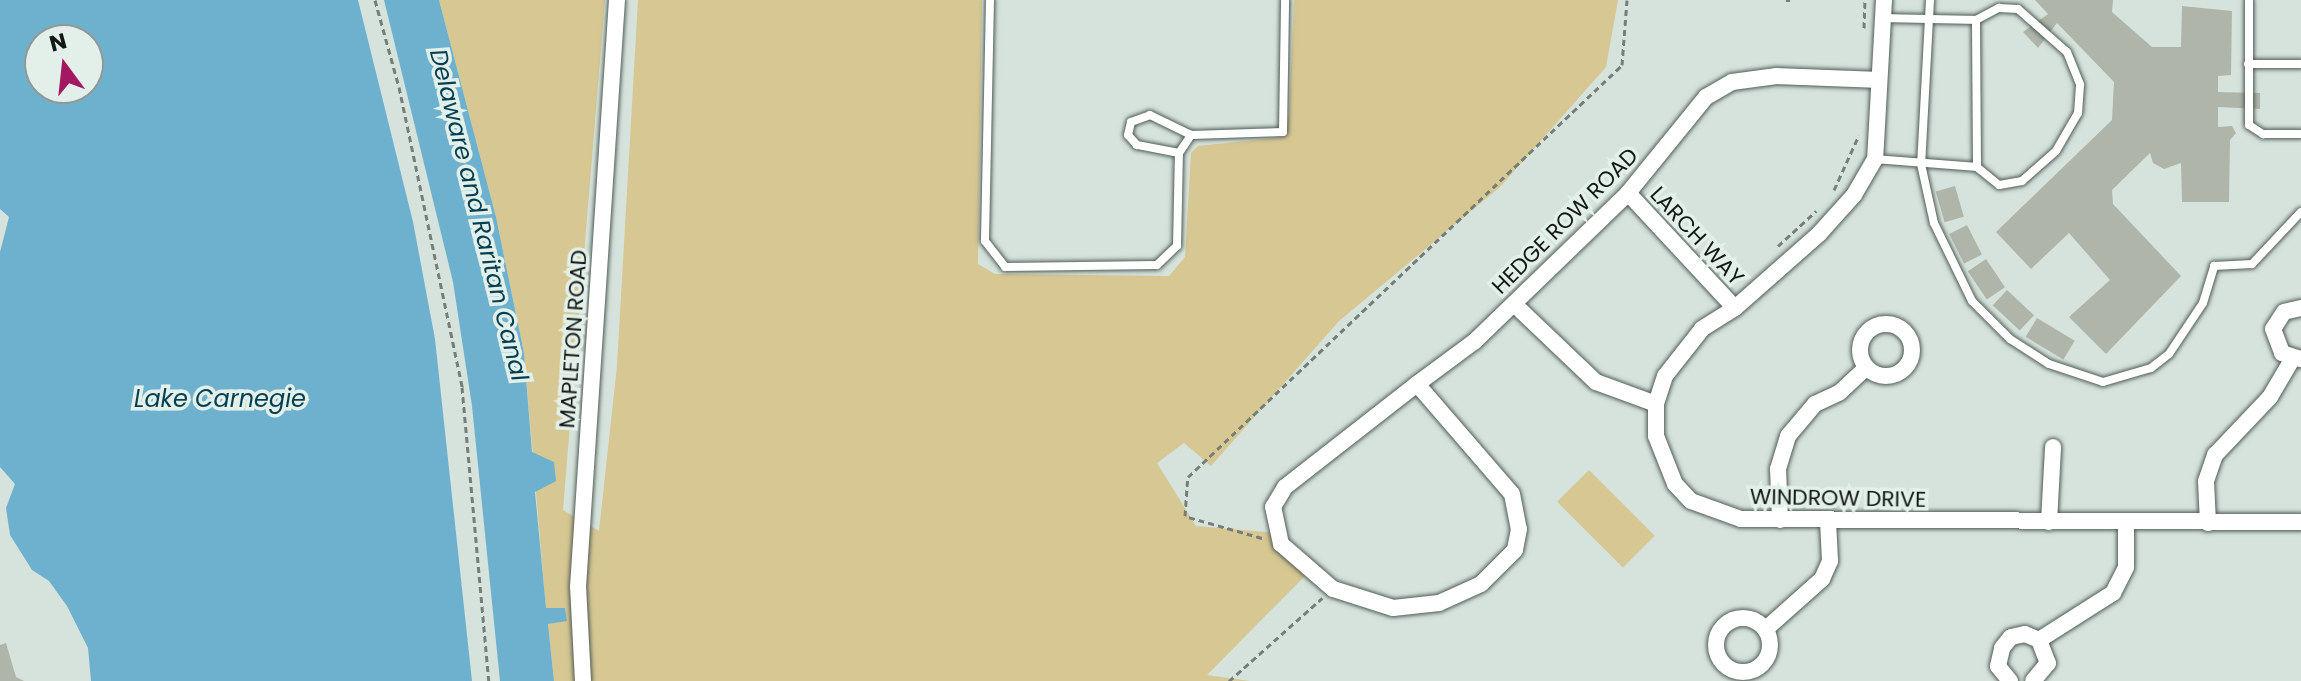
<!DOCTYPE html>
<html>
<head>
<meta charset="utf-8">
<style>
  body { margin:0 }
  #map { position:relative; width:2301px; height:681px; overflow:hidden; background:#d6e3dc; font-family:Poppins,sans-serif }
  div>[style] { position:absolute }
  [style*='--x'] { left:calc(var(--x)*1px); top:calc(var(--y)*1px); width:calc(var(--w)*1px); rotate:calc(var(--a)*1deg) }
  .green>* { inset:0; background:#d6c793; transform-origin:0 0 }
  .water>* { inset:0; background:#6eb1ce }
  .building>* { inset:0; background:#b0b5aa; transform-origin:0 0 }
  .path>* { height:3px; margin-top:-1.5px; transform-origin:0; background:repeating-linear-gradient(90deg,#757e79 0 6px,transparent 0 10px) }
  .roads { filter:drop-shadow(0 0 2px #515d56) drop-shadow(0 0 2px #515d56) }
  .service>* { height:8px; margin:-4px; padding:0 4px; transform-origin:4px; border-radius:4px; background:#fff }
  .minor>* { height:16px; margin:-8px; padding:0 8px; transform-origin:8px; border-radius:8px; background:#fff }
  .minor>.ring { margin:-8px; padding:0; box-sizing:content-box; background:none; border:16px solid #fff; border-radius:50% }
  span { translate:-50% -50%; white-space:nowrap; text-align:center; line-height:1.15; -webkit-text-stroke:7px #e3f0e9; paint-order:stroke }
  .street-label { font-size:22px; color:#131815 }
  .water-label { font-size:24px; color:#003f53; font-style:italic }
  .north { position:absolute; left:24px; top:24px; width:80px; height:80px; box-sizing:border-box; background:#e3f0e9; border:2px solid #909a94; border-radius:50%; rotate:345deg; font-size:22px; font-weight:700; line-height:32px; text-align:center; color:#131815 }
  .north::after { content:''; display:block; margin:auto; width:28px; height:36px; background:#a21962; clip-path:polygon(50% 0,100% 100%,50% 72%,0 100%) }
</style>
</head>
<body>
<div id="map">
  <div class="green">
    <i style="clip-path:polygon(439px 0,605px 0,563px 510px,599px 531px,617px 366px,638px 0,982px 0,978px 264px,995px 274px,1169px 276px,1185px 257px,1191px 153px,1198px 146px,1283px 137px,1289px 115px,1294px 0,1618px 0,1606px 67px,1500px 187px,1339px 321px,1211px 466px,1184px 443px,1157px 463px,1196px 526px,1278px 533px,1310px 571px,1207px 675px,1250px 681px,554px 681px,548px 624px,567px 620px,565px 608px,546px 609px,524px 353px,496px 217px)"></i>
    <i style="left:1589px;top:470px;width:93px;height:45px;rotate:45deg"></i>
  </div>
  <div class="water">
    <i style="clip-path:polygon(evenodd,0 0,358px 0,413px 222px,435px 339px,472px 681px,91px 681px,88px 648px,67px 606px,49px 581px,32px 570px,10px 535px,6px 508px,15px 484px,0 467px,0 252px,9px 217px,0 209px,0 0,88px 40px,88px 88px,40px 88px,40px 40px,88px 40px)"></i>
    <i style="clip-path:polygon(384px 0,439px 0,496px 217px,524px 353px,532px 452px,554px 462px,556px 481px,535px 492px,546px 608px,565px 608px,567px 621px,548px 624px,554px 681px,500px 681px,472px 406px,453px 282px)"></i>
  </div>
  <div class="building">
    <i style="clip-path:polygon(2035px 0,2113px 0,2112px 12px,2152px 47px,2181px 47px,2182px 6px,2232px 11px,2231px 75px,2218px 76px,2218px 92px,2260px 93px,2260px 109px,2218px 107px,2218px 127px,2232px 126px,2236px 133px,2230px 140px,2229px 202px,2182px 202px,2181px 163px,2164px 169px,2153px 163px,2150px 153px,2112px 190px,2113px 204px,2181px 276px,2106px 354px,2069px 317px,2110px 280px,2069px 233px,2031px 269px,1996px 232px,2112px 120px,2114px 82px,2057px 23px,2038px 48px,2023px 32px,2048px 14px)"></i>
    <i style="left:1955px;top:186px;width:32px;height:20px;rotate:74deg"></i>
    <i style="left:1967px;top:225px;width:33px;height:20px;rotate:63deg"></i>
    <i style="left:1986px;top:259px;width:34px;height:22px;rotate:56deg"></i>
    <i style="left:2007px;top:290px;width:37px;height:21px;rotate:43deg"></i>
    <i style="left:2037px;top:318px;width:44px;height:22px;rotate:31deg"></i>
    <i style="clip-path:polygon(6px 643px,16px 677px,24px 681px,0 681px,0 645px)"></i>
  </div>
  <div class="path">
    <i style="--x:375;--y:0;--w:90;--a:74.6"></i>
    <i style="--x:399;--y:87;--w:307;--a:78.1"></i>
    <i style="--x:462;--y:387;--w:295;--a:84.8"></i>
    <i style="--x:1786;--y:0;--w:4;--a:0"></i>
    <i style="--x:1864;--y:28;--w:28;--a:-88"></i>
    <i style="--x:1834;--y:190;--w:60;--a:-65.6"></i>
    <i style="--x:1778;--y:246;--w:52;--a:-42.6"></i>
    <i style="--x:1262;--y:538;--w:80;--a:-164.1"></i>
    <i style="--x:1185;--y:516;--w:39;--a:-86"></i>
    <i style="--x:1188;--y:477;--w:598;--a:-43.51"></i>
    <i style="--x:1622;--y:65;--w:65;--a:-85.6"></i>
    <i style="--x:1229;--y:681;--w:125;--a:-41.7"></i>
  </div>
  <div class="roads">
    <div class="service">
      <i style="--x:990;--y:0;--w:241;--a:91.2"></i>
      <i style="--x:985;--y:241;--w:33;--a:52"></i>
      <i style="--x:1005;--y:267;--w:152;--a:-0.8"></i>
      <i style="--x:1157;--y:265;--w:28;--a:-44"></i>
      <i style="--x:1177;--y:246;--w:93;--a:-88.8"></i>
      <i style="--x:1179;--y:153;--w:22;--a:-56"></i>
      <i style="--x:1191;--y:135;--w:92;--a:-1.9"></i>
      <i style="--x:1283;--y:132;--w:132;--a:-89.1"></i>
      <i style="--x:1930;--y:0;--w:164;--a:93.1"></i>
      <i style="--x:1921;--y:164;--w:60;--a:77.6"></i>
      <i style="--x:1934;--y:223;--w:87;--a:64"></i>
      <i style="--x:1972;--y:301;--w:54;--a:45"></i>
      <i style="--x:2010;--y:339;--w:46;--a:32.7"></i>
      <i style="--x:2049;--y:364;--w:57;--a:18.4"></i>
      <i style="--x:2103;--y:382;--w:50;--a:-16.3"></i>
      <i style="--x:2151;--y:368;--w:23;--a:-38"></i>
      <i style="--x:2169;--y:354;--w:61;--a:-56.3"></i>
      <i style="--x:2203;--y:303;--w:39;--a:-73"></i>
      <i style="--x:2214;--y:266;--w:38;--a:-3"></i>
      <i style="--x:2252;--y:264;--w:71;--a:-46.7"></i>
      <i style="--x:2249;--y:0;--w:125;--a:90"></i>
      <i style="--x:2249;--y:125;--w:17;--a:33"></i>
      <i style="--x:2263;--y:134;--w:38;--a:0"></i>
      <i style="--x:1976;--y:20;--w:26;--a:-28"></i>
      <i style="--x:1999;--y:8;--w:19;--a:3"></i>
      <i style="--x:2018;--y:9;--w:65;--a:41.3"></i>
      <i style="--x:2067;--y:52;--w:35;--a:68"></i>
      <i style="--x:2080;--y:85;--w:28;--a:94"></i>
      <i style="--x:2078;--y:113;--w:44;--a:120.1"></i>
      <i style="--x:2056;--y:151;--w:45;--a:138.6"></i>
      <i style="--x:2022;--y:181;--w:23;--a:170"></i>
      <i style="--x:1999;--y:185;--w:28;--a:-141"></i>
      <i style="--x:2248;--y:64;--w:53;--a:0"></i>
      <i style="--x:1179;--y:153;--w:43;--a:-169.2"></i>
      <i style="--x:1137;--y:145;--w:13;--a:-132"></i>
      <i style="--x:1128;--y:135;--w:13;--a:-77"></i>
      <i style="--x:1131;--y:122;--w:20;--a:-20"></i>
      <i style="--x:1150;--y:115;--w:46;--a:26"></i>
      <i style="--x:1875;--y:159;--w:102;--a:4.5"></i>
      <i style="--x:1977;--y:167;--w:147;--a:-90.4"></i>
      <i style="--x:1976;--y:20;--w:93;--a:-178.8"></i>
    </div>
    <div class="minor">
      <i style="--x:1884;--y:0;--w:159;--a:93.2"></i>
      <i style="--x:1875;--y:159;--w:42;--a:120.3"></i>
      <i style="--x:1854;--y:195;--w:52;--a:131.9"></i>
      <i style="--x:1819;--y:234;--w:112;--a:138.6"></i>
      <i style="--x:1735;--y:308;--w:39;--a:148"></i>
      <i style="--x:1702;--y:329;--w:60;--a:128.2"></i>
      <i style="--x:1665;--y:376;--w:29;--a:108"></i>
      <i style="--x:1656;--y:404;--w:32;--a:90"></i>
      <i style="--x:1656;--y:436;--w:52;--a:68.4"></i>
      <i style="--x:1675;--y:484;--w:23;--a:47"></i>
      <i style="--x:1691;--y:501;--w:53;--a:19.8"></i>
      <i style="--x:1741;--y:519;--w:560;--a:0.31"></i>
      <i style="--x:1628;--y:193;--w:157;--a:47.1"></i>
      <i style="--x:1514;--y:304;--w:113;--a:43.6"></i>
      <i style="--x:1596;--y:382;--w:64;--a:20.1"></i>
      <i style="--x:2301;--y:308;--w:17;--a:167"></i>
      <i style="--x:2284;--y:312;--w:20;--a:123"></i>
      <i style="--x:2273;--y:329;--w:26;--a:69"></i>
      <i style="--x:2282;--y:353;--w:20;--a:18"></i>
      <i class="ring" style="left:1860px;top:324px;width:36px;height:36px"></i>
      <i style="--x:1417;--y:384;--w:145;--a:49.2"></i>
      <i style="--x:1512;--y:494;--w:36;--a:79"></i>
      <i style="--x:1519;--y:529;--w:21;--a:101"></i>
      <i style="--x:1515;--y:550;--w:48;--a:135"></i>
      <i style="--x:1481;--y:584;--w:46;--a:155.7"></i>
      <i style="--x:1439;--y:603;--w:46;--a:173.8"></i>
      <i style="--x:1393;--y:608;--w:63;--a:-162.4"></i>
      <i style="--x:1333;--y:589;--w:69;--a:-139.1"></i>
      <i style="--x:1281;--y:544;--w:38;--a:-102"></i>
      <i style="--x:1273;--y:507;--w:23;--a:-59"></i>
      <i style="--x:1285;--y:487;--w:167;--a:-38"></i>
      <i style="--x:1417;--y:384;--w:72;--a:-36.6"></i>
      <i style="--x:1475;--y:341;--w:213;--a:-44"></i>
      <i style="--x:1628;--y:193;--w:124;--a:-50.9"></i>
      <i style="--x:1706;--y:97;--w:30;--a:-30"></i>
      <i style="--x:1732;--y:82;--w:45;--a:-7.6"></i>
      <i style="--x:1777;--y:76;--w:102;--a:2.2"></i>
      <i style="--x:1780;--y:520;--w:51;--a:-92.2"></i>
      <i style="--x:1778;--y:469;--w:34;--a:-73"></i>
      <i style="--x:1788;--y:436;--w:42;--a:-49.8"></i>
      <i style="--x:1815;--y:404;--w:26;--a:-25"></i>
      <i style="--x:1839;--y:393;--w:37;--a:-43"></i>
      <i style="--x:2049;--y:522;--w:75;--a:-86.9"></i>
      <i style="--x:2208;--y:523;--w:42;--a:-92.7"></i>
      <i style="--x:2206;--y:481;--w:28;--a:-71"></i>
      <i style="--x:2215;--y:455;--w:80;--a:-46.5"></i>
      <i style="--x:2270;--y:397;--w:45;--a:-59.5"></i>
      <i class="ring" style="left:1716px;top:618px;width:38px;height:38px"></i>
      <i style="--x:1767;--y:628;--w:74;--a:-41.7"></i>
      <i style="--x:1822;--y:579;--w:20;--a:-66"></i>
      <i style="--x:1830;--y:561;--w:41;--a:-92.8"></i>
      <i style="--x:2039;--y:640;--w:88;--a:-32.4"></i>
      <i style="--x:2113;--y:593;--w:29;--a:-63"></i>
      <i style="--x:2126;--y:567;--w:44;--a:-90"></i>
      <i style="--x:583;--y:681;--w:94;--a:-93"></i>
      <i style="--x:578;--y:587;--w:588;--a:-86.2"></i>
      <i style="--x:2010;--y:681;--w:19;--a:-129"></i>
      <i style="--x:1998;--y:666;--w:18;--a:-77"></i>
      <i style="--x:2002;--y:648;--w:14;--a:-51"></i>
      <i style="--x:2011;--y:637;--w:14;--a:-12"></i>
      <i style="--x:2025;--y:634;--w:15;--a:23"></i>
      <i style="--x:2039;--y:640;--w:25;--a:69"></i>
      <i style="--x:2048;--y:663;--w:23;--a:130"></i>
    </div>
  </div>
  <div class="street-label">
    <span style="left:1565px;top:221px;rotate:-45deg">HEDGE ROW ROAD</span>
    <span style="left:1697px;top:236px;rotate:47deg">LARCH WAY</span>
    <span style="left:573px;top:339px;rotate:-86deg">MAPLETON ROAD</span>
    <span style="left:1838px;top:498px;rotate:1deg">WINDROW DRIVE</span>
  </div>
  <div class="water-label">
    <span style="left:479px;top:215px;rotate:76deg">Delaware and Raritan Canal</span>
    <span style="left:220px;top:399px">Lake Carnegie</span>
  </div>
  <div class="north">N</div>
</div>
</body>
</html>
